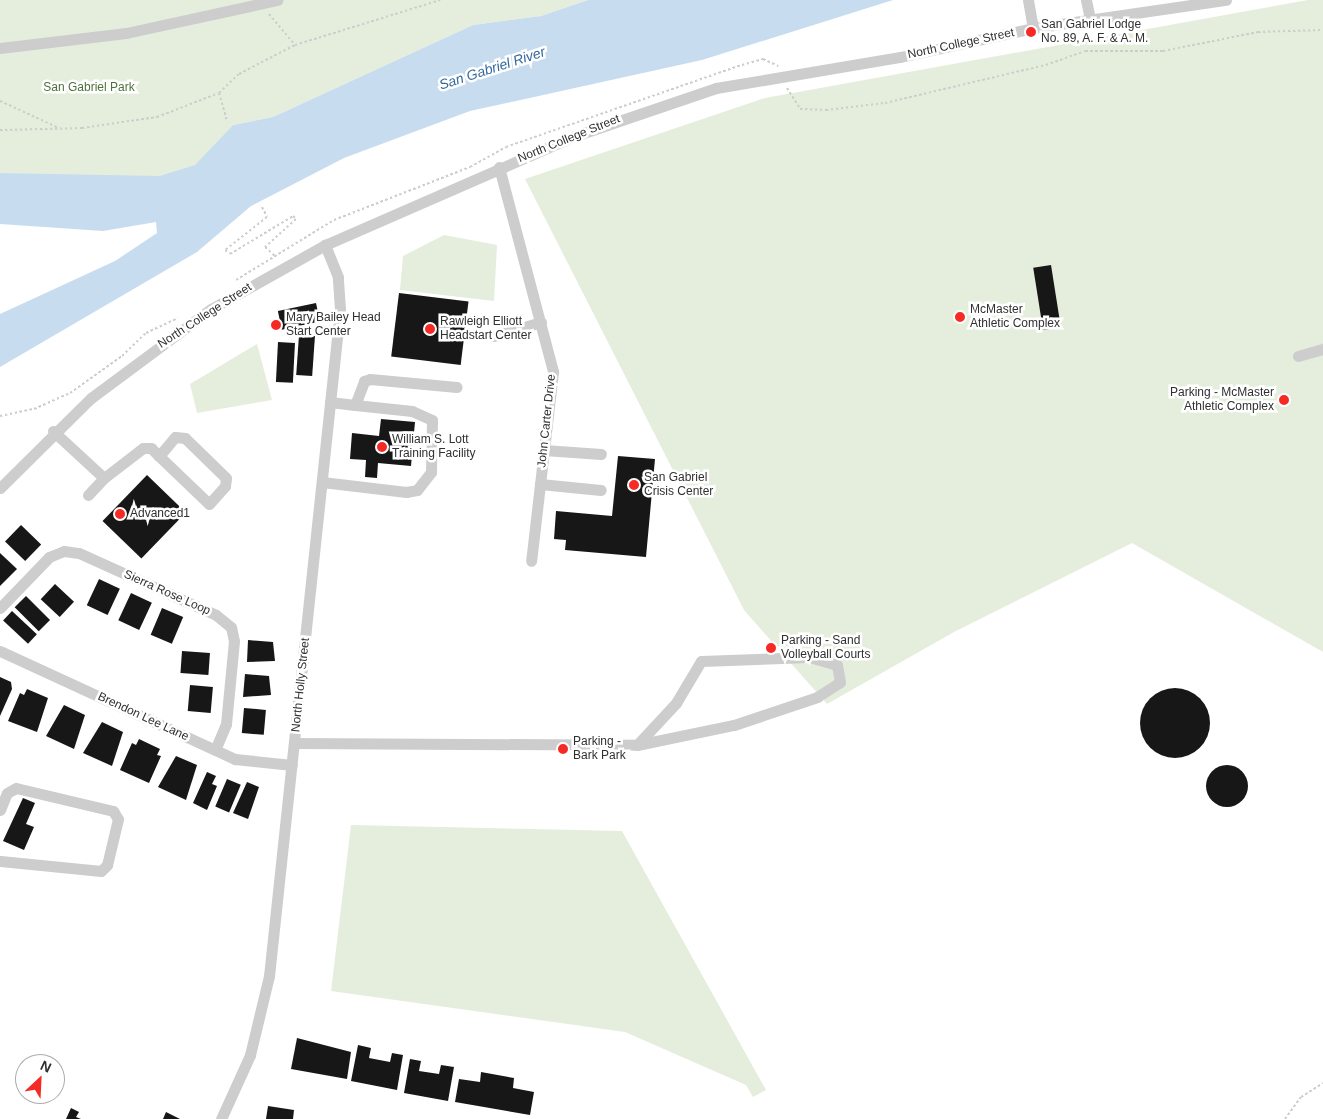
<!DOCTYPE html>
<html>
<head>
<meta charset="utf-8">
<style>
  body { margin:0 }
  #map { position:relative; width:1323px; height:1119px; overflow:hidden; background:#fff; font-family:Arial,sans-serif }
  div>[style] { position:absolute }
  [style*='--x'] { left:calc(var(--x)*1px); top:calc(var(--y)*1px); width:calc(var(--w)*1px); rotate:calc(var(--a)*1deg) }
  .green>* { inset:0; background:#e5eedd }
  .water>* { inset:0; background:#c8dcf0 }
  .building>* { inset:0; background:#171717; transform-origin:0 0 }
  .round { border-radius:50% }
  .path>* { height:2px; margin-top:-1px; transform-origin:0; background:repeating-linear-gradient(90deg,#cdcdcd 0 2.5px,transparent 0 5px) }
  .minor>* { height:11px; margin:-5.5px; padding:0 5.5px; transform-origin:5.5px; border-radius:5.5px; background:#cdcdcd }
  .dots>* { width:14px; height:14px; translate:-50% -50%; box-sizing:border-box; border:2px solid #fff; border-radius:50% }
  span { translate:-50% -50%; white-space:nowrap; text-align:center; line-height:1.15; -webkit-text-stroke:5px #fff; paint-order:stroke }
  .poi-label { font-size:12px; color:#303030 }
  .left { translate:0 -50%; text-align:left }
  .right { translate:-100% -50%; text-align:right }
  .street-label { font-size:12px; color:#303030 }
  .park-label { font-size:12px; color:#4d7139 }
  .water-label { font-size:14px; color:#35699b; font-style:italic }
  .north { position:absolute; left:15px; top:1054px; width:50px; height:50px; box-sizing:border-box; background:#fff; border:1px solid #acacac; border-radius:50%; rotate:25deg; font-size:14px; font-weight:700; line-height:20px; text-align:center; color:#303030 }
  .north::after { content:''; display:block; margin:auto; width:18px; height:22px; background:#f62a24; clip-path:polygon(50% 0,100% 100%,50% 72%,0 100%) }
</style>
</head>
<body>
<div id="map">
  <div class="green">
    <i style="clip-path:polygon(0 0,588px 0,541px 16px,473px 25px,273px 117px,233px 125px,196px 165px,159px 176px,97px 177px,0 173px)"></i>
    <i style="clip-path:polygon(1308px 0,1323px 0,1323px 652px,1132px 543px,954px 632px,827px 704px,744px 610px,525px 179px,765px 98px)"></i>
    <i style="clip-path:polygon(444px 235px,497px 245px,494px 301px,400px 290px,403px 256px)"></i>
    <i style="clip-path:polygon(257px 344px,272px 400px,197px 413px,190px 384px)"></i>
    <i style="clip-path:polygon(351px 825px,622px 831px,766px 1090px,753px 1097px,746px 1085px,625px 1032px,331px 991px)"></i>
  </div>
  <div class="water">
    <i style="clip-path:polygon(588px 0,893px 0,702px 60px,470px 111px,344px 158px,251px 206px,197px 252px,0 367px,0 314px,115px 261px,157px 233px,156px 222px,103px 231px,0 224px,0 173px,159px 176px,195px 165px,233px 125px,273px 117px,473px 25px,541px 16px)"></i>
  </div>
  <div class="building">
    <i style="left:1051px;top:265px;width:63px;height:18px;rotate:81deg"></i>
    <i style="left:399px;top:293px;width:70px;height:64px;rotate:7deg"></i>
    <i style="left:316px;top:303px;width:19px;height:39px;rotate:78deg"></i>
    <i style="left:299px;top:335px;width:16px;height:40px;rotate:4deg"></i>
    <i style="left:278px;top:342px;width:17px;height:40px;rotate:3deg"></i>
    <i style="clip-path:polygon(381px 419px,415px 422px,411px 466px,378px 463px,377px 478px,365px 477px,366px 460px,350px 459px,352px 433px,379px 436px)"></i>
    <i style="clip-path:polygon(618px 456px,655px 459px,646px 557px,565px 550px,566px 540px,554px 539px,556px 511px,612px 516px)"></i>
    <i style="left:147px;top:475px;width:54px;height:64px;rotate:44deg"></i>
    <i style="left:21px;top:525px;width:28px;height:23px;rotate:44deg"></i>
    <i style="clip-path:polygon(0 553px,17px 569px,0 586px)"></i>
    <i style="left:99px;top:579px;width:23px;height:29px;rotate:25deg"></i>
    <i style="left:55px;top:584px;width:26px;height:21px;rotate:43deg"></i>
    <i style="left:131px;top:593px;width:23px;height:30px;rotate:25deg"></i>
    <i style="left:26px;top:596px;width:34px;height:16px;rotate:45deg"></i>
    <i style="left:162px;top:608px;width:23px;height:29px;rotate:23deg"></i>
    <i style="left:12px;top:611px;width:34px;height:13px;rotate:43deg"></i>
    <i style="clip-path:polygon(248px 640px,273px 642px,275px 661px,247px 662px)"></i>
    <i style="left:182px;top:651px;width:28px;height:22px;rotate:4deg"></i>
    <i style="clip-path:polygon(245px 674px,269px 676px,271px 695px,243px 697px)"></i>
    <i style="clip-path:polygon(0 677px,11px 682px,12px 689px,0 716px)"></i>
    <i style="left:190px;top:685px;width:23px;height:26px;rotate:5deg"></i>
    <i class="round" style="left:1140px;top:688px;width:70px;height:70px"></i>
    <i style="clip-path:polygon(27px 689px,48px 698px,37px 732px,8px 721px,20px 693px,24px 695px)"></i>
    <i style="clip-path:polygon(64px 705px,85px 715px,74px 749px,46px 736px)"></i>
    <i style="left:244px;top:708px;width:22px;height:25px;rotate:5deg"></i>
    <i style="clip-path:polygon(102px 722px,123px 732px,112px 766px,83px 753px)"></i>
    <i style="clip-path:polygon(139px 739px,160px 749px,157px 755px,161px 756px,149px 783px,120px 770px,132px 743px,136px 745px)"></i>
    <i style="clip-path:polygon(176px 756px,197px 765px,186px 800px,158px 787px)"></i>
    <i class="round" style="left:1206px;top:765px;width:42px;height:42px"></i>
    <i style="clip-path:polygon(207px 772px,216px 776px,212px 784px,217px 786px,207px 810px,193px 803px)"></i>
    <i style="left:227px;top:779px;width:15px;height:30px;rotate:23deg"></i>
    <i style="clip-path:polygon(247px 782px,259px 787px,248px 819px,233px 813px)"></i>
    <i style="clip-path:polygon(23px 798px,35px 803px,26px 824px,34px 827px,24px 850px,3px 841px)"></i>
    <i style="clip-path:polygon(297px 1038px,351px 1052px,347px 1079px,291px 1069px)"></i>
    <i style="clip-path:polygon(358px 1045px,371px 1048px,369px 1058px,390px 1062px,392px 1053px,403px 1055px,397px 1090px,351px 1081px)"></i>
    <i style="clip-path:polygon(410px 1059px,421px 1061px,419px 1071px,439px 1074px,441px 1065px,454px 1067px,448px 1101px,404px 1093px)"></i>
    <i style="clip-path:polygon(481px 1072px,514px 1078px,513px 1088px,534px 1092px,530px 1115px,455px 1102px,459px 1079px,480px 1082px)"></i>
    <i style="clip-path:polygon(268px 1106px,294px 1110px,293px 1119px,266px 1119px)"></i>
    <i style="clip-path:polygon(71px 1108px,79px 1112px,76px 1117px,81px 1119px,66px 1119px)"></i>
    <i style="clip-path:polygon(166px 1112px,180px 1119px,163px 1119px)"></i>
  </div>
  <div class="path">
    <i style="--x:269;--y:14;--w:40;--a:50"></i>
    <i style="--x:295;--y:45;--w:152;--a:-17.2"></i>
    <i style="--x:787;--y:88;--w:25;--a:58"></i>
    <i style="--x:800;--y:109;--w:26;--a:2"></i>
    <i style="--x:826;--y:110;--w:59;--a:-6.8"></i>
    <i style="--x:885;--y:103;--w:165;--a:-13.3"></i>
    <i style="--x:1046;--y:65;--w:41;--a:-19.7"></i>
    <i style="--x:1085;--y:51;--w:78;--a:0"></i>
    <i style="--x:1163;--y:51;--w:97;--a:-11.3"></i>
    <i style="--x:1258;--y:32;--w:65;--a:-1.8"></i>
    <i style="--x:219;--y:93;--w:29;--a:74"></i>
    <i style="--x:0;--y:101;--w:65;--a:24.6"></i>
    <i style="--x:0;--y:130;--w:82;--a:-1.4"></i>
    <i style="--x:82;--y:128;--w:76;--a:-8.3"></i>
    <i style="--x:157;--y:117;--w:66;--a:-21.2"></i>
    <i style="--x:219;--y:93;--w:28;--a:-44"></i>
    <i style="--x:239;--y:74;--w:63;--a:-27.4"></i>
    <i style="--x:262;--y:207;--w:11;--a:63"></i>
    <i style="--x:267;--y:217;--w:53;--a:141.8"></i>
    <i style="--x:225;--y:250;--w:6;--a:39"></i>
    <i style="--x:230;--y:254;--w:74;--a:-31.1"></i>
    <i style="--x:293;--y:216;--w:4;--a:45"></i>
    <i style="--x:296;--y:219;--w:42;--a:137.9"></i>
    <i style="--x:265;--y:247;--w:13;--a:42"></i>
    <i style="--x:236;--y:280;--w:115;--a:-31.5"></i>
    <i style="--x:334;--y:220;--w:146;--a:-21.3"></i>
    <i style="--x:470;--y:167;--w:41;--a:-29.1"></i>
    <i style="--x:506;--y:147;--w:250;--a:-19.2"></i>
    <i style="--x:742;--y:65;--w:22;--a:-16"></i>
    <i style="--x:763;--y:59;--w:17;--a:25"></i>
    <i style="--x:0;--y:416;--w:35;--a:-12"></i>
    <i style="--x:34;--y:409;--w:39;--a:-24"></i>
    <i style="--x:70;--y:393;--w:64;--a:-35.4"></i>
    <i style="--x:122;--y:356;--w:33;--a:-44"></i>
    <i style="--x:146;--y:333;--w:35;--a:-25"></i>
    <i style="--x:1285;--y:1119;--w:27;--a:-54"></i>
    <i style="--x:1301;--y:1097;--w:26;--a:-32"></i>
  </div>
  <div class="minor">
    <i style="--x:1028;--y:0;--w:28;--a:80"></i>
    <i style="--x:1086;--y:0;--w:19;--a:78"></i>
    <i style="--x:0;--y:48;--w:127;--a:-6.8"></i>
    <i style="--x:126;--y:33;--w:155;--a:-12.3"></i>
    <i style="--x:499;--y:167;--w:212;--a:75.2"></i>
    <i style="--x:553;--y:372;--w:190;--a:96.6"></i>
    <i style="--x:494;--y:336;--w:49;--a:-16.6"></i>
    <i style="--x:1298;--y:356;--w:26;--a:-16"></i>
    <i style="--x:330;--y:402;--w:25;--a:7"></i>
    <i style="--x:355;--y:405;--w:26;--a:-69"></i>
    <i style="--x:364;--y:381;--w:6;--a:-18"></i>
    <i style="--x:370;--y:379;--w:87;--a:5.3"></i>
    <i style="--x:53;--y:431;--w:69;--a:42.7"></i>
    <i style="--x:104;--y:478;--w:49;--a:-37.6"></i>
    <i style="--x:143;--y:448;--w:8;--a:0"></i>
    <i style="--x:151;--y:448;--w:11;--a:45"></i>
    <i style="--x:159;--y:456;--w:69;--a:43.8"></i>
    <i style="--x:209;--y:504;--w:24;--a:-48"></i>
    <i style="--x:225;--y:486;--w:8;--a:-83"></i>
    <i style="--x:226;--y:478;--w:57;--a:-135.7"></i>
    <i style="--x:185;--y:438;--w:10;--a:-174"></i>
    <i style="--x:175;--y:437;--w:25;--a:130"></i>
    <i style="--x:544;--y:450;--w:57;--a:4"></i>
    <i style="--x:322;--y:482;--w:85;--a:6.8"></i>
    <i style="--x:406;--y:492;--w:11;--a:-10"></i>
    <i style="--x:417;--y:490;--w:23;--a:-52"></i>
    <i style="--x:431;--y:472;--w:52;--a:-88.9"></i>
    <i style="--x:432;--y:420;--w:22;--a:-156"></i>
    <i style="--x:412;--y:411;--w:57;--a:-174"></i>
    <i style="--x:540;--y:484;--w:61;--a:5.6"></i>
    <i style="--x:0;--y:488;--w:128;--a:-44.7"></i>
    <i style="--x:91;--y:398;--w:149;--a:-36.6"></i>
    <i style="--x:211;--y:309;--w:131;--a:-29.3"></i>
    <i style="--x:325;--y:245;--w:273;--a:-23.6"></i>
    <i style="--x:575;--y:136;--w:149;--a:-18.8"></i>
    <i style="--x:716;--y:88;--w:187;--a:-9.6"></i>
    <i style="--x:900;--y:57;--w:136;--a:-12.3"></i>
    <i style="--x:1033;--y:28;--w:195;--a:-8.3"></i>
    <i style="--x:88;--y:495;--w:23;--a:-47"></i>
    <i style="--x:0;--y:608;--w:71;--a:-46.1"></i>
    <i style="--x:49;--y:557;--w:16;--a:-22"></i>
    <i style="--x:64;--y:551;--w:15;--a:8"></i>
    <i style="--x:79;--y:553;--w:150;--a:24.3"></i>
    <i style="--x:216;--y:615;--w:19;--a:39"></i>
    <i style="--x:231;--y:627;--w:14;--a:78"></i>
    <i style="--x:234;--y:641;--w:83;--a:95.5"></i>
    <i style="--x:226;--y:724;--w:28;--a:113"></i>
    <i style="--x:0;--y:651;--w:259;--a:24.7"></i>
    <i style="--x:235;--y:759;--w:57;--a:6"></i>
    <i style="--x:294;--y:743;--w:343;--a:0.3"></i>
    <i style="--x:637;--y:745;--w:99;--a:-11.7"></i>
    <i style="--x:734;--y:725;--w:88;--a:-18.6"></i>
    <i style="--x:817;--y:697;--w:27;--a:-33"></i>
    <i style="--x:840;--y:682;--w:17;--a:-100"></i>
    <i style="--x:837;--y:665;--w:29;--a:-164"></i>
    <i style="--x:809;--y:657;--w:108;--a:177.9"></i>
    <i style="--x:701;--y:661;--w:49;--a:120.8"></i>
    <i style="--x:676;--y:703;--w:57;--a:132.9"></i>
    <i style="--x:0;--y:810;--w:18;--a:-68"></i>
    <i style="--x:7;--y:793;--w:10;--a:-29"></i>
    <i style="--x:16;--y:788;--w:100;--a:13.3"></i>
    <i style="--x:113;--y:811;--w:9;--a:58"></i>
    <i style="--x:118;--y:819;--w:47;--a:103.4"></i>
    <i style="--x:107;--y:865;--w:8;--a:135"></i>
    <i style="--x:101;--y:871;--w:101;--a:-174.3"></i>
    <i style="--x:221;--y:1119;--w:70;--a:-65.6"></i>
    <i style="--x:250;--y:1055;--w:81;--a:-76.5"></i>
    <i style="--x:269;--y:976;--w:671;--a:-83.92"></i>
    <i style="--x:340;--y:309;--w:32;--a:-94"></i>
    <i style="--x:338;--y:277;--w:35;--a:-112"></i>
  </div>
  <div class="dots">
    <i style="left:1031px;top:32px;background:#f62a24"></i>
    <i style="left:960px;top:317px;background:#f62a24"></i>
    <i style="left:276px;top:325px;background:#f62a24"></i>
    <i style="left:430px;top:329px;background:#f62a24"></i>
    <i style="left:1284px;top:400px;background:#f62a24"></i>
    <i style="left:382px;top:447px;background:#f62a24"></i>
    <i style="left:634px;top:485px;background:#f62a24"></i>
    <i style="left:120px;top:514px;background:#f62a24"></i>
    <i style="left:771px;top:648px;background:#f62a24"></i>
    <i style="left:563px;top:749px;background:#f62a24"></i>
  </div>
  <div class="poi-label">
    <span class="left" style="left:1041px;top:32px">San Gabriel Lodge<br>No. 89, A. F. &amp; A. M.</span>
    <span class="left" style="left:970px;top:317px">McMaster<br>Athletic Complex</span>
    <span class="left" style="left:286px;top:325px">Mary Bailey Head<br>Start Center</span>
    <span class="left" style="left:440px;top:329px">Rawleigh Elliott<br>Headstart Center</span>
    <span class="right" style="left:1274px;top:400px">Parking - McMaster<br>Athletic Complex</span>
    <span class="left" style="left:392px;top:447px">William S. Lott<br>Training Facility</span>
    <span class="left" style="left:644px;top:485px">San Gabriel<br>Crisis Center</span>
    <span class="left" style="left:130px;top:514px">Advanced1</span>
    <span class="left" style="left:781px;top:648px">Parking - Sand<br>Volleyball Courts</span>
    <span class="left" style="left:573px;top:749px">Parking -<br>Bark Park</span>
  </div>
  <div class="street-label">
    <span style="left:961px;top:44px;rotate:-12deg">North College Street</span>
    <span style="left:569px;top:139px;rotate:-22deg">North College Street</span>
    <span style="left:205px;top:316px;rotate:-33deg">North College Street</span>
    <span style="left:547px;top:421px;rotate:-84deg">John Carter Drive</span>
    <span style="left:167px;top:593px;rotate:24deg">Sierra Rose Loop</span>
    <span style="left:301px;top:685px;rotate:-84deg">North Holly Street</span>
    <span style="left:143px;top:717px;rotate:25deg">Brendon Lee Lane</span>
  </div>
  <div class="park-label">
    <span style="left:89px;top:88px">San Gabriel Park</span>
  </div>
  <div class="water-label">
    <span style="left:492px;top:68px;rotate:-18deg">San Gabriel River</span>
  </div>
  <div class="north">N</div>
</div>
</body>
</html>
